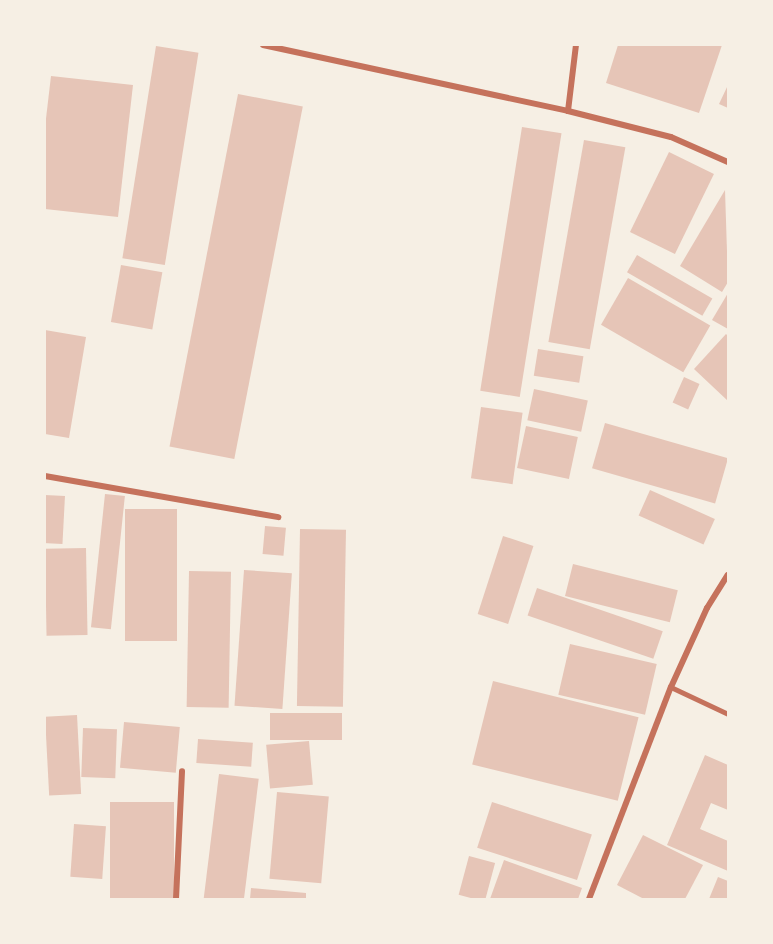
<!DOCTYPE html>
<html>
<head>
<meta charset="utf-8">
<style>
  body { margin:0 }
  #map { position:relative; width:773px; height:944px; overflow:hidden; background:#f6efe4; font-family:"Source Sans 3",sans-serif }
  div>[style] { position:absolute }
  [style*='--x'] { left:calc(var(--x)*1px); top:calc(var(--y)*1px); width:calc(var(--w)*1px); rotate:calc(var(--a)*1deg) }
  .building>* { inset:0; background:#e6c5b7; transform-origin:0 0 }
  .service>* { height:4.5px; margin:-2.25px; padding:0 2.25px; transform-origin:2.25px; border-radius:2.25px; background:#c5725c }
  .minor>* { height:6px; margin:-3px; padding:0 3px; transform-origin:3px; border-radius:3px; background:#c5725c }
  span { translate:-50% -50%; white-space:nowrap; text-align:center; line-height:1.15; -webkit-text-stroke:4.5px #f6efe4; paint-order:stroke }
  .frame { position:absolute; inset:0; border:46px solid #f6efe4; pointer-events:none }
</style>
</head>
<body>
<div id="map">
  <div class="building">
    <i style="clip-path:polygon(618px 45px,722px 45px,699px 113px,606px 83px)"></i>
    <i style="left:156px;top:46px;width:43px;height:215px;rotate:9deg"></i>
    <i style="clip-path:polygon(51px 76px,133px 85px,118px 217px,45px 209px,45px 127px)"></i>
    <i style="clip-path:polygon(728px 85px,728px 108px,719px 104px)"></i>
    <i style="left:238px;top:94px;width:66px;height:359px;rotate:11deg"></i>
    <i style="left:522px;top:127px;width:40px;height:267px;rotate:9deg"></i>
    <i style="left:584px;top:140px;width:42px;height:205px;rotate:10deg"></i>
    <i style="left:669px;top:152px;width:50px;height:89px;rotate:26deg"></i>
    <i style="clip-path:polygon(725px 190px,728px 282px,722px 292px,680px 266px)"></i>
    <i style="left:637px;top:255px;width:87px;height:20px;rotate:30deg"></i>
    <i style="left:121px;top:265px;width:42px;height:58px;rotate:10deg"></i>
    <i style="left:628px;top:278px;width:95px;height:54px;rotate:30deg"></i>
    <i style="clip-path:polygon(728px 293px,728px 329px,712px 320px)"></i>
    <i style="clip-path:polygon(45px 330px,86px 337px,69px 438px,45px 434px)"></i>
    <i style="clip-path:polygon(726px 334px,728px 336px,728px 401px,694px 369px)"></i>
    <i style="left:538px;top:349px;width:46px;height:27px;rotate:9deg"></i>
    <i style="left:684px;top:377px;width:17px;height:28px;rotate:24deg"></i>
    <i style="left:534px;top:389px;width:55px;height:32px;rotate:12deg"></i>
    <i style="left:481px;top:407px;width:42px;height:72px;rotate:8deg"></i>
    <i style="left:605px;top:423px;width:128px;height:47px;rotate:16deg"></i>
    <i style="left:526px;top:426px;width:53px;height:43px;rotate:12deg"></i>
    <i style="left:650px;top:490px;width:71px;height:28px;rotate:24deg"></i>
    <i style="left:105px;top:494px;width:20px;height:134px;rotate:6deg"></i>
    <i style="left:45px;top:495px;width:20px;height:48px;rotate:3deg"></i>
    <i style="left:125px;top:509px;width:52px;height:132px"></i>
    <i style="left:265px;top:526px;width:21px;height:28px;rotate:5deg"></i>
    <i style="left:300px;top:529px;width:46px;height:177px;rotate:1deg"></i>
    <i style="left:503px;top:536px;width:32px;height:82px;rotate:18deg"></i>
    <i style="left:86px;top:548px;width:87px;height:41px;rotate:89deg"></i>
    <i style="left:573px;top:564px;width:108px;height:33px;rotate:14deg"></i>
    <i style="left:244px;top:570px;width:48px;height:136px;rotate:4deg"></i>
    <i style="left:189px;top:571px;width:42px;height:136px;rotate:1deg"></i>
    <i style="left:537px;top:588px;width:133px;height:29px;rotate:19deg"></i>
    <i style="left:570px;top:644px;width:89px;height:52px;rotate:13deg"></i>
    <i style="left:493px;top:681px;width:150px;height:86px;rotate:14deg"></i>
    <i style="left:270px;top:713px;width:72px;height:27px"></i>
    <i style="left:77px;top:715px;width:79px;height:32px;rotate:87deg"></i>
    <i style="left:124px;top:722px;width:56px;height:46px;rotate:5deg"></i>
    <i style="left:83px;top:728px;width:34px;height:49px;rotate:2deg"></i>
    <i style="left:198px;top:739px;width:55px;height:24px;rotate:4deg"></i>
    <i style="left:309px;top:741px;width:44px;height:43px;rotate:85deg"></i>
    <i style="clip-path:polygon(705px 755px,728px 765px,728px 810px,711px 803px,700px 829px,728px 841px,728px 871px,667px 845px)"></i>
    <i style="left:219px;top:774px;width:40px;height:126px;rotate:7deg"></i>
    <i style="left:277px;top:792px;width:52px;height:87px;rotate:5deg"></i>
    <i style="left:110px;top:802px;width:64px;height:97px"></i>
    <i style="left:492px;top:802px;width:105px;height:48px;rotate:18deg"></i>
    <i style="left:74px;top:824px;width:32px;height:53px;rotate:4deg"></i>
    <i style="clip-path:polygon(643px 835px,703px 865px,685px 899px,644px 899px,617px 885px)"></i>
    <i style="left:469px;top:856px;width:27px;height:40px;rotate:15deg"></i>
    <i style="clip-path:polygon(504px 860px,582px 888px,578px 899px,490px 899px)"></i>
    <i style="clip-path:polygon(718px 877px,728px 881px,728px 899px,709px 899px)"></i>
    <i style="clip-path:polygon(251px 888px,306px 893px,306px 899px,250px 899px)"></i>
  </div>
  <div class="service">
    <i style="--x:671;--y:687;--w:63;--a:25.3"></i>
  </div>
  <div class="minor">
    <i style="--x:263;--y:45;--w:312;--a:12.2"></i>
    <i style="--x:568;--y:111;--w:106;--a:14.2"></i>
    <i style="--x:671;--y:137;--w:62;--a:23.7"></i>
    <i style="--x:568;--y:111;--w:66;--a:-83.1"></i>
    <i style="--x:45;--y:476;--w:237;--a:10"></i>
    <i style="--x:176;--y:899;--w:128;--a:-87.3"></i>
    <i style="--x:589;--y:899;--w:227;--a:-68.9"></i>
    <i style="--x:671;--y:687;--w:87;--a:-65.5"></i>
    <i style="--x:707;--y:608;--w:39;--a:-58"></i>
  </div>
  <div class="frame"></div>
</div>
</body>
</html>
